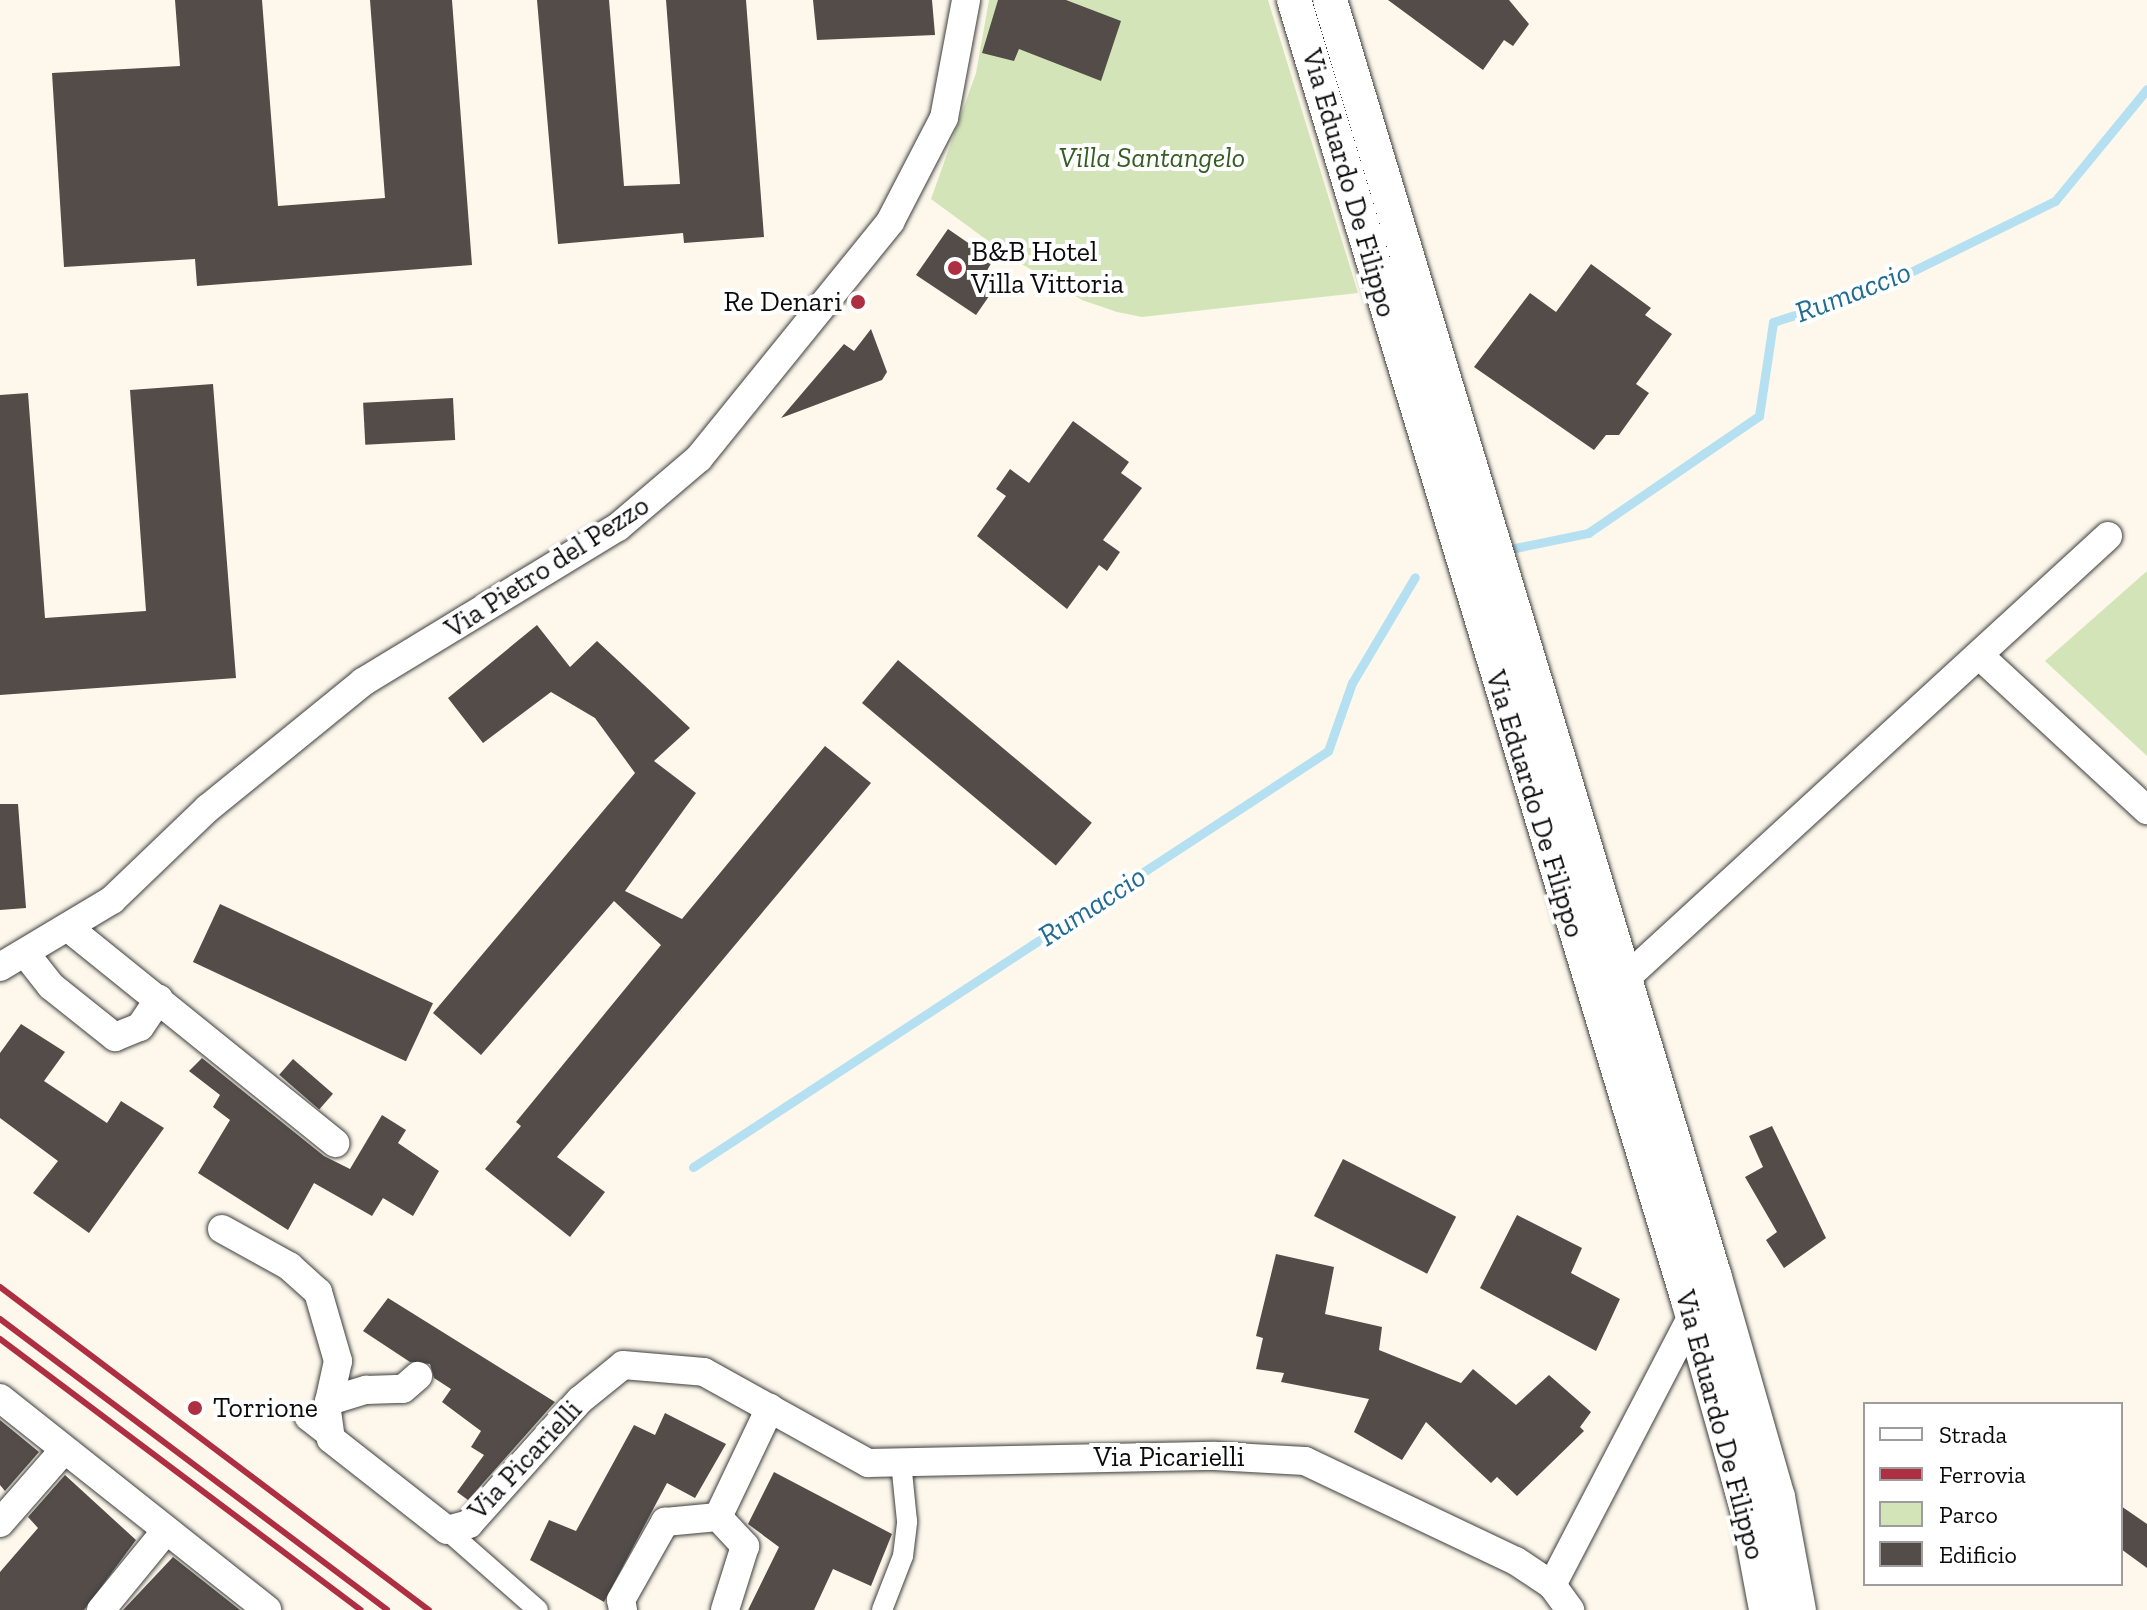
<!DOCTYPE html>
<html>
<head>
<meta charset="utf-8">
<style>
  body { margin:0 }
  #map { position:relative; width:2147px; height:1610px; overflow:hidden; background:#fdf8eb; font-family:"Zilla Slab",serif }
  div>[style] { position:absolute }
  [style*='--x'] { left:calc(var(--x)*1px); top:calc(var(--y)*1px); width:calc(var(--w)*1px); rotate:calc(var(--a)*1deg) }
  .green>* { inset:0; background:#d3e5b8 }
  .stream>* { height:9px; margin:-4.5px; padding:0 4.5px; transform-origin:4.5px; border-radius:4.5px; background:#b4e0f1 }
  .building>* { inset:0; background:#534c49; transform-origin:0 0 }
  .roads { filter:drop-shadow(0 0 2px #3e3e3e) drop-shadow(0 0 2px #3e3e3e) }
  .pedestrian>* { height:20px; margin:-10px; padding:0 10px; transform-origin:10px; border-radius:10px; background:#fff }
  .minor>* { height:28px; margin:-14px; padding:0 14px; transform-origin:14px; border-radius:14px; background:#fff }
  .tertiary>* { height:34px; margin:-17px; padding:0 17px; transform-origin:17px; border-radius:17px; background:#fff }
  .rail>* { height:6px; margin:-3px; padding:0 3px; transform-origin:3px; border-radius:3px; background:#af2f42 }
  .dots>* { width:22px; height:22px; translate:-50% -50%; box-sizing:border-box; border:4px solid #fff; border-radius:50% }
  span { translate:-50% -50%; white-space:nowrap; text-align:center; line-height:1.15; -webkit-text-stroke:8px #fff; paint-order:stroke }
  .park-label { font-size:28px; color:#345d22; font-style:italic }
  .street-label { font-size:28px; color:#0b0b0b }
  .poi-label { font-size:28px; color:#0b0b0b }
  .left { translate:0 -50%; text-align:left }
  .right { translate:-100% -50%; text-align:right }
  .water-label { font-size:30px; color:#206b92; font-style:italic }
  .legend { position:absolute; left:1863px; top:1402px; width:260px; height:184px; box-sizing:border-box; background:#fff; border:2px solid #9d9d9d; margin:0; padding:10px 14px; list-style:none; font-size:24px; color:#0b0b0b }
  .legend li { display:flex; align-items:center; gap:16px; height:40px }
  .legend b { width:40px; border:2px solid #9d9d9d }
</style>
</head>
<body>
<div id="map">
  <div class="green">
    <i style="clip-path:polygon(989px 0,1268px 0,1358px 293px,1142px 317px,1117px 312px,1082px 300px,1010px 257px,931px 199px,976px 73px)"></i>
    <i style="clip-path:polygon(2147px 571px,2147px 756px,2045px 661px)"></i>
  </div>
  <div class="stream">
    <i style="--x:1515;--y:548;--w:75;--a:-11.6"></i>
    <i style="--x:1588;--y:533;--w:207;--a:-34.4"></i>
    <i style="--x:1759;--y:416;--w:95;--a:-81.5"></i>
    <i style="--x:1773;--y:322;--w:106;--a:-17.6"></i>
    <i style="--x:1874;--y:290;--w:202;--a:-26.2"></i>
    <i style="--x:2055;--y:201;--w:145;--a:-50.6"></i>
    <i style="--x:693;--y:1167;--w:759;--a:-33.23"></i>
    <i style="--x:1328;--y:751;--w:72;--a:-70.6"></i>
    <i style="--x:1352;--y:683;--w:123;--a:-59.3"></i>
  </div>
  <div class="building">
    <i style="clip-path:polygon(175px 0,262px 0,278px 206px,385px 198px,370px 0,452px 0,472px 265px,197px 286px,195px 259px,64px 267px,52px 73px,180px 66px)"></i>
    <i style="clip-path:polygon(537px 0,609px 0,624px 186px,680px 184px,666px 0,746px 0,764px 237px,684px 243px,683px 233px,558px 244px)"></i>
    <i style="clip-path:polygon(813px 0,932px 0,935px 35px,817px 40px)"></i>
    <i style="clip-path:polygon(998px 0,1066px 0,1121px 21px,1101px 81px,1019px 49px,1014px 61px,982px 53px)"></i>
    <i style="clip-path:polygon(1388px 0,1509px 0,1529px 24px,1513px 46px,1504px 40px,1483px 70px)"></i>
    <i style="clip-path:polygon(948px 229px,993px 260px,981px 281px,994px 289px,976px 315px,916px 275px)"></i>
    <i style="clip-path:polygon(1591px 264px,1651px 308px,1645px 315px,1672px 334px,1636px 384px,1649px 393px,1619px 435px,1606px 435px,1594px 450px,1474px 367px,1530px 293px,1556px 312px)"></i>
    <i style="clip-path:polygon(871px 329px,887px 372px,882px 380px,781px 418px,844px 344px,854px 351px)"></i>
    <i style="clip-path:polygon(213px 384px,236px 678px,0 695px,0 395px,28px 393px,45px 618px,146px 611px,130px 390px)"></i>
    <i style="left:453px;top:398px;width:42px;height:90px;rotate:87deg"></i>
    <i style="clip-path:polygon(1073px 421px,1129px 462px,1121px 473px,1142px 488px,1103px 540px,1120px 552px,1107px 571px,1099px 565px,1067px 609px,977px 536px,1006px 496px,996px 489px,1010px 469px,1029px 483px)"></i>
    <i style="clip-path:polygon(537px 625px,570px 667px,597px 641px,690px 728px,654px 761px,696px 793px,625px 891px,682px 919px,825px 746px,871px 783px,557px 1157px,605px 1192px,570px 1237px,485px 1169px,521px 1126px,516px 1122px,661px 945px,614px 901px,481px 1055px,433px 1013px,635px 773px,595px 718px,551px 692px,483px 743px,448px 698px)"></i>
    <i style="left:898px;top:660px;width:253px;height:56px;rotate:40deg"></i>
    <i style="clip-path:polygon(0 804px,18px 804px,26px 908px,0 910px)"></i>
    <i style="left:220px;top:904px;width:235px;height:64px;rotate:25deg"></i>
    <i style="clip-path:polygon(21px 1024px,65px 1052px,44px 1081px,107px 1123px,121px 1101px,164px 1128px,89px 1233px,33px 1193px,58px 1161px,0 1118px,0 1053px)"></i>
    <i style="clip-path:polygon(202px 1058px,324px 1156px,350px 1169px,382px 1115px,406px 1130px,398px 1143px,439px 1171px,413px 1216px,383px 1198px,372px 1216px,314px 1183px,288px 1230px,198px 1173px,230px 1120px,213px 1107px,220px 1095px,189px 1071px)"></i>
    <i style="left:293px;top:1059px;width:53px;height:21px;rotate:41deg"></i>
    <i style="clip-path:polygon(1772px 1126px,1826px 1238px,1784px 1268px,1766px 1240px,1777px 1232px,1745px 1177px,1763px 1167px,1749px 1136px)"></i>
    <i style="left:1343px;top:1159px;width:127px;height:64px;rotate:27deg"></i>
    <i style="clip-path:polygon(1517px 1215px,1582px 1248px,1571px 1273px,1620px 1299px,1596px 1351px,1480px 1288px)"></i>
    <i style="clip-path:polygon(1276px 1254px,1334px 1267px,1325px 1314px,1382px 1327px,1379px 1350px,1461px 1383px,1473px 1369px,1516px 1405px,1549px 1375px,1591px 1412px,1580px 1427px,1584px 1431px,1517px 1496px,1497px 1477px,1491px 1483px,1426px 1422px,1402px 1460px,1354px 1432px,1369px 1399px,1281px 1382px,1284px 1373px,1256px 1369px,1263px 1338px,1256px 1336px)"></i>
    <i style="clip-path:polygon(388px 1298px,555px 1402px,468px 1500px,457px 1492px,484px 1455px,471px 1447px,481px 1431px,442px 1402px,451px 1389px,434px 1378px,430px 1364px,410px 1362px,363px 1331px)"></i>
    <i style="clip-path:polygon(665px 1413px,726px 1444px,695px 1498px,667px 1483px,604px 1602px,530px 1560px,549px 1520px,576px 1531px,634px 1425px,655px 1435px)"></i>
    <i style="clip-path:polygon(0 1420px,39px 1452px,5px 1491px,0 1485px)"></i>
    <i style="clip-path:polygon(774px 1472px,892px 1534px,871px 1586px,833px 1569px,814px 1610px,748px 1610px,779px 1547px,748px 1524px)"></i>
    <i style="clip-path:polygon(65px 1475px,136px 1540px,84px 1610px,0 1610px,0 1572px,38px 1528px,28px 1517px)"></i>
    <i style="clip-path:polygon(2121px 1506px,2147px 1524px,2147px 1568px,2121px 1549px)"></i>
    <i style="clip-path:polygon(173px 1557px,240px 1610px,123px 1610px)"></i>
  </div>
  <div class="roads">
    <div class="pedestrian">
      <i style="--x:305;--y:1419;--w:33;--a:38"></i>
      <i style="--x:447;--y:1530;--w:121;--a:41.3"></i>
      <i style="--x:882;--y:1610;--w:58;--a:-68.7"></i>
      <i style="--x:903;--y:1556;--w:35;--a:-83"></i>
      <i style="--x:907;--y:1521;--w:59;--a:-95.8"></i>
    </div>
    <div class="minor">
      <i style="--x:1981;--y:657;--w:226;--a:42.7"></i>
      <i style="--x:70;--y:929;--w:341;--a:38.9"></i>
      <i style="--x:25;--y:953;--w:42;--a:51.8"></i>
      <i style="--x:51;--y:986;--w:82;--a:38.6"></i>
      <i style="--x:115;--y:1037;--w:27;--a:-22"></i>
      <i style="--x:140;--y:1027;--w:34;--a:-56"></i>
      <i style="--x:0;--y:967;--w:131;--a:-30.9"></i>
      <i style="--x:112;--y:900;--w:133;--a:-43.8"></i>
      <i style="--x:208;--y:808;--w:200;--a:-39.1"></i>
      <i style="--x:363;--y:682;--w:298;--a:-31.3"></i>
      <i style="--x:618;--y:527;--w:106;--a:-40.4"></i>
      <i style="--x:699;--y:458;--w:304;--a:-51"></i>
      <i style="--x:890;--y:222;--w:117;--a:-62.6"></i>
      <i style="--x:944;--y:118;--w:120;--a:-79.4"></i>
      <i style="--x:1626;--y:978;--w:654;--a:-42.52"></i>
      <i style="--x:222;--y:1229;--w:77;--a:28.9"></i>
      <i style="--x:289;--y:1266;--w:39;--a:42"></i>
      <i style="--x:318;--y:1292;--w:72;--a:73.8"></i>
      <i style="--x:338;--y:1361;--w:51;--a:102.4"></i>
      <i style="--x:327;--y:1411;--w:28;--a:82"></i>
      <i style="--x:331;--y:1439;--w:147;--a:38.1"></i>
      <i style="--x:447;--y:1530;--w:23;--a:-15"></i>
      <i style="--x:469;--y:1524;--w:166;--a:-48.2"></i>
      <i style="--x:580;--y:1400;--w:55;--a:-39.1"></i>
      <i style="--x:623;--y:1365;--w:81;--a:4.9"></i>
      <i style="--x:704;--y:1372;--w:188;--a:29"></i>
      <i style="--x:868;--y:1463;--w:347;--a:-1.2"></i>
      <i style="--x:1215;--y:1456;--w:90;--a:3.2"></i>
      <i style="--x:1305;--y:1461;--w:233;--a:25.4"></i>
      <i style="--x:1516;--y:1561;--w:43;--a:33.7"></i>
      <i style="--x:1552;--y:1585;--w:31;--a:54"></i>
      <i style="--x:0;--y:1398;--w:341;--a:38.4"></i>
      <i style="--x:329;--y:1401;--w:39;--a:-17"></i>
      <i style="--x:366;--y:1390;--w:37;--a:-2"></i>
      <i style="--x:403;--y:1389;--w:20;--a:-41"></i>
      <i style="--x:718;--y:1517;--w:121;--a:-64.5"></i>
      <i style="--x:718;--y:1517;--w:40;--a:47"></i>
      <i style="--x:745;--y:1546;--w:67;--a:107.4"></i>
      <i style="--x:0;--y:1523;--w:97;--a:-48.8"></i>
      <i style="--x:1552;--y:1585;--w:303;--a:-62.5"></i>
      <i style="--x:101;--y:1610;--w:99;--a:-50.7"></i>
      <i style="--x:623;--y:1610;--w:10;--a:-101"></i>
      <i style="--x:621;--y:1600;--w:90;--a:-60.6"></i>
      <i style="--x:665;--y:1522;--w:53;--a:-5.4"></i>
    </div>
    <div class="tertiary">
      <i style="--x:1294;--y:0;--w:1358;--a:73.14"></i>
      <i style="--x:1688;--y:1300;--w:216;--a:74.2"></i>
      <i style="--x:1747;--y:1508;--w:104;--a:79.4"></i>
      <i style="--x:1330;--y:0;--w:1331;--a:73.23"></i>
      <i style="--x:1714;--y:1274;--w:232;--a:74"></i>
      <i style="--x:1778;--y:1497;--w:115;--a:79.5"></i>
    </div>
  </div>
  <div class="rail">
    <i style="--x:0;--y:1287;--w:537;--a:36.98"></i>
    <i style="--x:0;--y:1319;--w:484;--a:36.9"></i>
    <i style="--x:0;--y:1339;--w:451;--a:36.9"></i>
  </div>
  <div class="dots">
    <i style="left:955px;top:268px;background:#af2f42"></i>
    <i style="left:858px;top:302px;background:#af2f42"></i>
    <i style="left:195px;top:1408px;background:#af2f42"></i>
  </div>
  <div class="park-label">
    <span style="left:1152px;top:158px">Villa Santangelo</span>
  </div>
  <div class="street-label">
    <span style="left:1349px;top:183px;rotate:74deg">Via Eduardo De Filippo</span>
    <span style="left:547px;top:567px;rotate:-33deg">Via Pietro del Pezzo</span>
    <span style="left:1535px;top:804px;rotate:73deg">Via Eduardo De Filippo</span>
    <span style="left:1720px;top:1425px;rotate:75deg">Via Eduardo De Filippo</span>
    <span style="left:1169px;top:1457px">Via Picarielli</span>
    <span style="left:525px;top:1460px;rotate:-47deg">Via Picarielli</span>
  </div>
  <div class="poi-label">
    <span class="left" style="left:971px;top:268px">B&amp;B Hotel<br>Villa Vittoria</span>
    <span class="right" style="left:842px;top:302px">Re Denari</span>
    <span class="left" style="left:213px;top:1408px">Torrione</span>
  </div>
  <div class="water-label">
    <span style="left:1853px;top:292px;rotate:-21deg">Rumaccio</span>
    <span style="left:1092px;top:906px;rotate:-33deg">Rumaccio</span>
  </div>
  <ul class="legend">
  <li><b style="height:10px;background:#fff"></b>Strada</li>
  <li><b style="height:10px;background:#af2f42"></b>Ferrovia</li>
  <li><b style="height:22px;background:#d3e5b8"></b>Parco</li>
  <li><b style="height:22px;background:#534c49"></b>Edificio</li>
  </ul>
</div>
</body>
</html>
